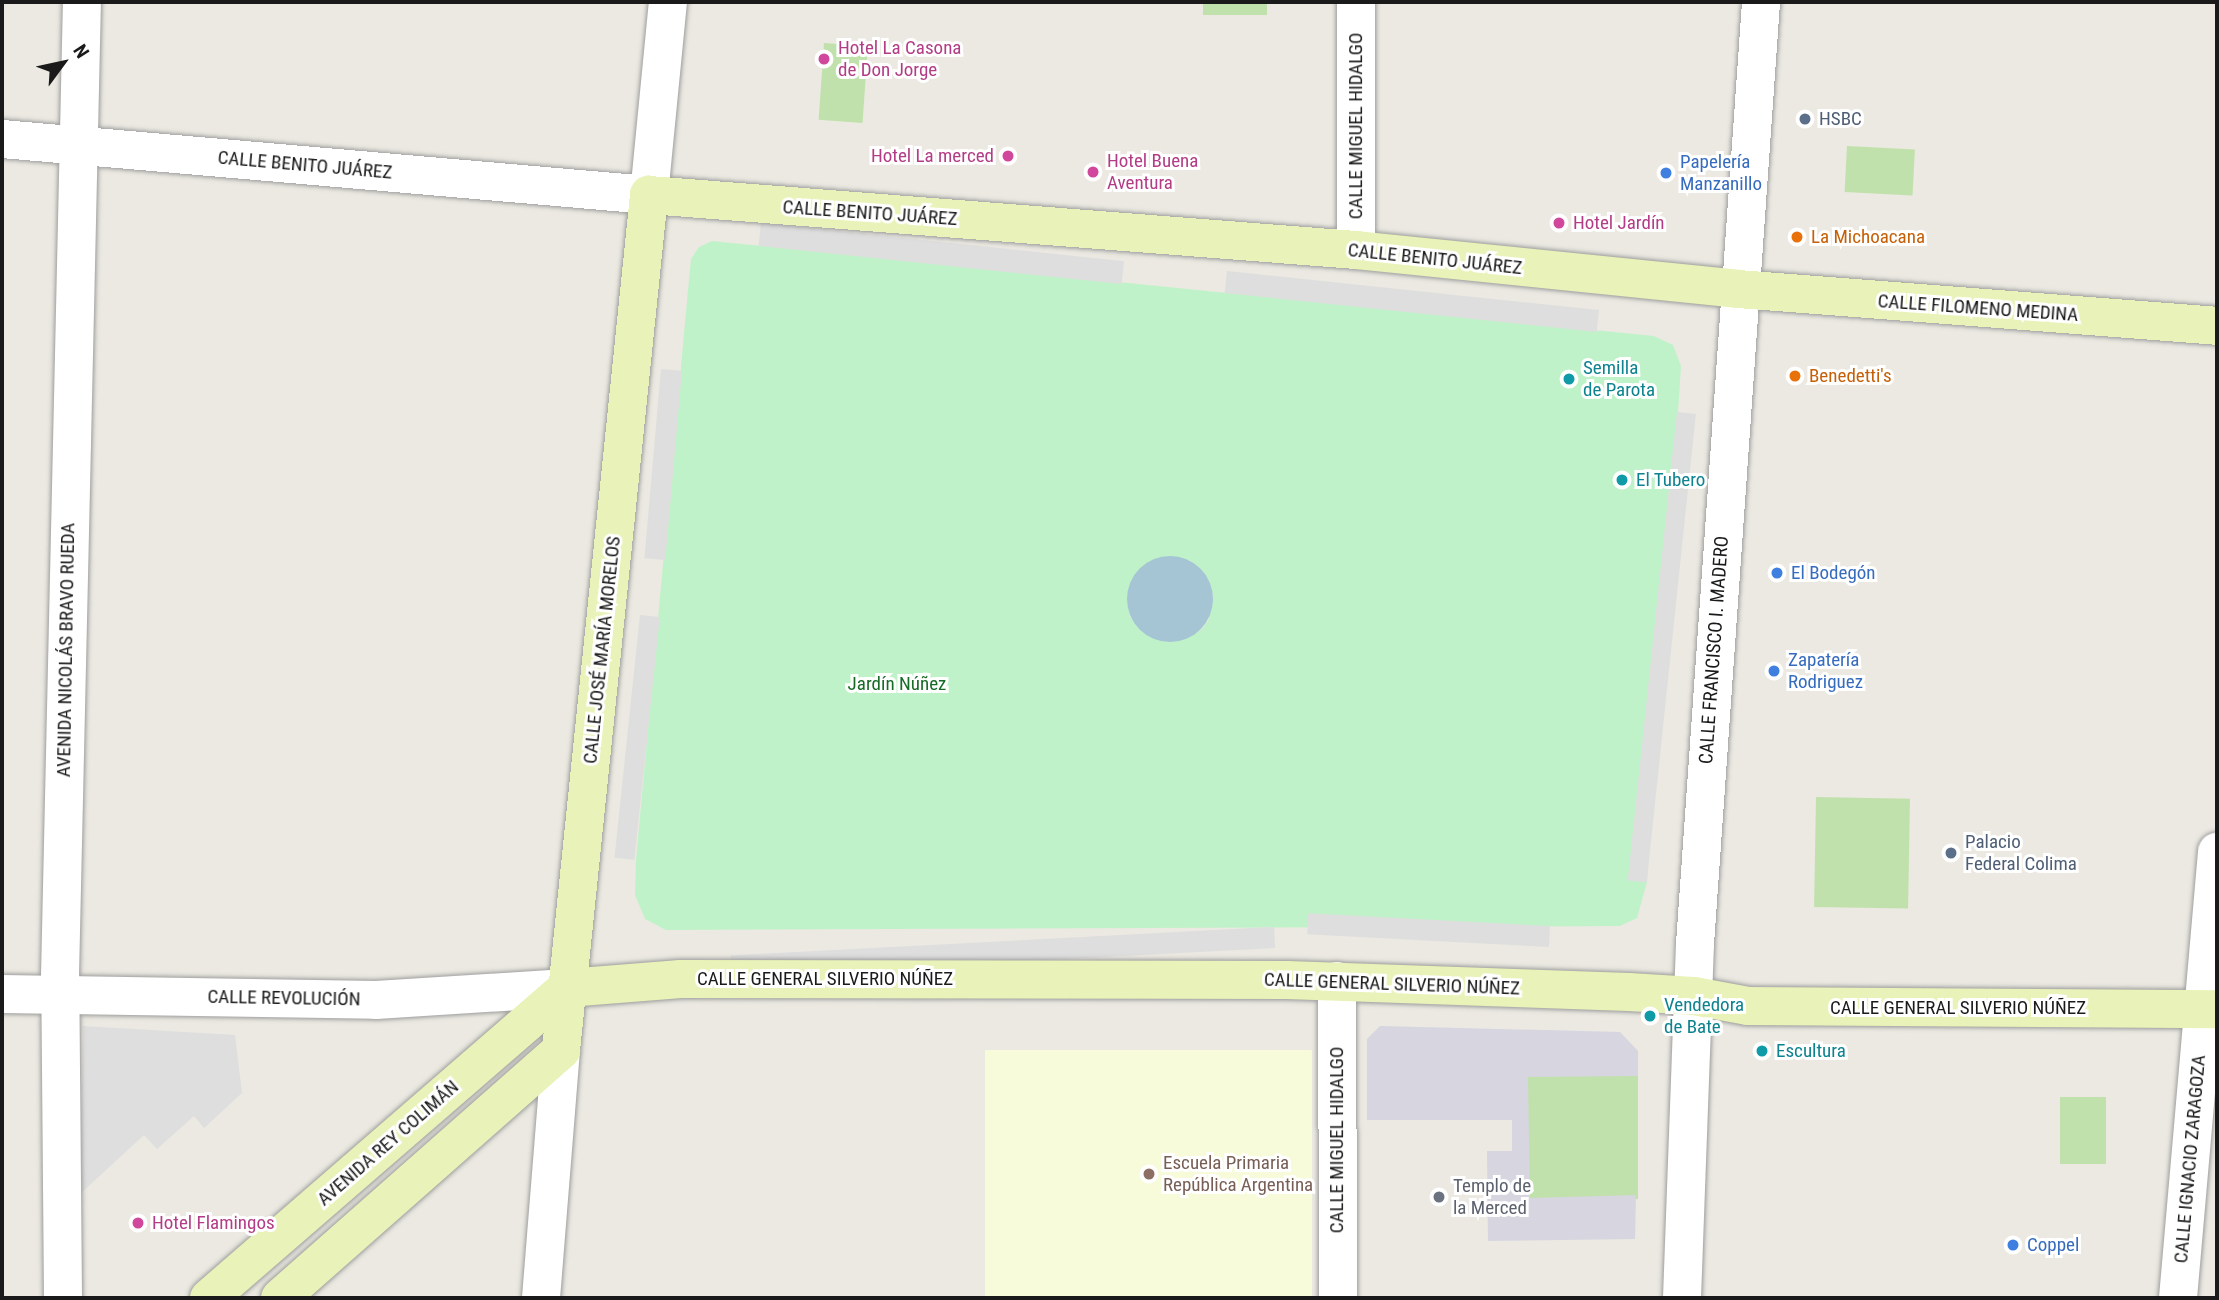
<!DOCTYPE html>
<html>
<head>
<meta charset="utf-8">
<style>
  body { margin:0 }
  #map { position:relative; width:2219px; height:1300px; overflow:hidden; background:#ebe9e1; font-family:"Roboto Condensed",sans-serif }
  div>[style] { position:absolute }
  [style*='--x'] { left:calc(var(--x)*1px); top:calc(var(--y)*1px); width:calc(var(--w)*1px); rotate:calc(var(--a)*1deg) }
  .education>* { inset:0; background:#f8fbda; transform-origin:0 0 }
  .grass>* { inset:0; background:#c0e1ab; transform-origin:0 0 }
  .park>* { inset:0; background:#c0f2c9 }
  .parking>* { inset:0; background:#dedede; transform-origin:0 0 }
  .plaza>* { inset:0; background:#d6d5e0 }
  .water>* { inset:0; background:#a5c5d5 }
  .round { border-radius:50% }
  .roads { filter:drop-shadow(0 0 2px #9e9e9e) drop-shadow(0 0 2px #9e9e9e) }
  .minor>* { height:38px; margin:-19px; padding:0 19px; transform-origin:19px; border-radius:19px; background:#fff }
  .tertiary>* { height:38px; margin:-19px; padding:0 19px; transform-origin:19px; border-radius:19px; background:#fff }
  .secondary>* { height:38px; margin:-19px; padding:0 19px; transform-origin:19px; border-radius:19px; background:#e9f2b8 }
  .dots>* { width:19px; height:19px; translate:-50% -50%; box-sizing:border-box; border:4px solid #fff; border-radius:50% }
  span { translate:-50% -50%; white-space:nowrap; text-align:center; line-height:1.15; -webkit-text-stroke:6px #fff; paint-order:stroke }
  .hotel-label { font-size:19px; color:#b23c85 }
  .left { translate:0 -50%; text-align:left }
  .right { translate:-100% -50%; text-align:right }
  .service-label { font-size:19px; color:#4e5e75 }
  .street-label { font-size:19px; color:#1a1a1a }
  .shop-label { font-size:19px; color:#366cbe }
  .food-label { font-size:19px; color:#c56008 }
  .culture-label { font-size:19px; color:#0d838f }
  .park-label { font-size:19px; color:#166b25 }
  .education-label { font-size:19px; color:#785e54 }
  .worship-label { font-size:19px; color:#5b616d }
  .frame { position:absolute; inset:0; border:4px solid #1a1a1a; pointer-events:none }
  .north { position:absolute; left:28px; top:28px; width:70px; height:70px; -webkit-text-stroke:5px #fff; paint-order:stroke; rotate:57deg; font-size:19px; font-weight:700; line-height:28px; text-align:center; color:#1a1a1a }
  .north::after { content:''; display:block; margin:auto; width:24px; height:32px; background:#1a1a1a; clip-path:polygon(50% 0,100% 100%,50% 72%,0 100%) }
</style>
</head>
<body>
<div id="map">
  <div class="education">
    <i style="left:985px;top:1050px;width:327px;height:248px"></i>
  </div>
  <div class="grass">
    <i style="left:1203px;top:2px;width:64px;height:13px"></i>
    <i style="left:824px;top:43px;width:44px;height:77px;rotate:4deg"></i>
    <i style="left:1847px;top:146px;width:68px;height:46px;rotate:3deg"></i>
    <i style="left:1816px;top:797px;width:94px;height:110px;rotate:1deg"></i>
    <i style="left:1527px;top:1076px;width:111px;height:123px"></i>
    <i style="left:2060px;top:1097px;width:46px;height:67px"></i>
  </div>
  <div class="park">
    <i style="clip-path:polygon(evenodd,712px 241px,1654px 336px,1673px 345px,1681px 366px,1647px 882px,1637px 918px,1620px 926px,666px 930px,645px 919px,635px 895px,636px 860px,688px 290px,691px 259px,699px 247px,712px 241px,1189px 560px,1201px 569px,1213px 594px,1208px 621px,1200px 631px,1130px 617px,1129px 587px,1189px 560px)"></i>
  </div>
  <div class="parking">
    <i style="left:761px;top:223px;width:365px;height:23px;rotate:6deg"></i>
    <i style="left:1227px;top:271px;width:374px;height:22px;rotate:6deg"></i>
    <i style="left:661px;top:369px;width:21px;height:190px;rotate:5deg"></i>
    <i style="left:1677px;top:412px;width:19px;height:471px;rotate:6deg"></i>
    <i style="left:640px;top:615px;width:20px;height:244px;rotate:6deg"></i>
    <i style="left:1550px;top:926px;width:21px;height:242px;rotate:93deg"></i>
    <i style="left:1274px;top:927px;width:21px;height:544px;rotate:87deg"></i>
    <i style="clip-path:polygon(83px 1026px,235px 1035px,242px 1093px,204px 1128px,194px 1116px,157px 1149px,144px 1135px,80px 1194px)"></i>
  </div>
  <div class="plaza">
    <i style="clip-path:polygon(1380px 1026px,1620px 1032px,1638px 1051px,1638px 1076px,1528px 1077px,1530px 1198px,1636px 1195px,1635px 1239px,1488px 1241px,1487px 1151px,1512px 1151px,1512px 1120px,1367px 1120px,1367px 1039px)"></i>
  </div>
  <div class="water">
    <i class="round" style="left:1127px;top:556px;width:86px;height:86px"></i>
  </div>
  <div class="roads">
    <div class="minor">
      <i style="--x:1356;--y:2;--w:248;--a:90"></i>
      <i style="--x:2;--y:139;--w:649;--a:4.95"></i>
      <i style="--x:1337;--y:981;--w:317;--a:89.8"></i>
      <i style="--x:2;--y:994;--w:374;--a:0.9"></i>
      <i style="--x:376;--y:1000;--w:191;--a:-3.6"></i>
    </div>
    <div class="tertiary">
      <i style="--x:649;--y:195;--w:194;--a:-84.4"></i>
      <i style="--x:63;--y:1298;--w:322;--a:-90.5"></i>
      <i style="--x:60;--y:976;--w:974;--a:-88.71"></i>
      <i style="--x:541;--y:1298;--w:249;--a:-85.4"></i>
      <i style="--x:1682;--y:1298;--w:354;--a:-87.9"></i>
      <i style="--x:1695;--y:944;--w:944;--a:-85.99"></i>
      <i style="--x:2178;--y:1298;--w:448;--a:-85"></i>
    </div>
    <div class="secondary">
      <i style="--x:567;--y:988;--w:114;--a:-4.5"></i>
      <i style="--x:681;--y:979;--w:606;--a:0.09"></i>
      <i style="--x:1287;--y:980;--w:342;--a:2"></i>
      <i style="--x:1629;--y:992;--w:65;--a:3.5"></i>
      <i style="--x:1694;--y:996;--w:55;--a:10.5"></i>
      <i style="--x:1748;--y:1006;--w:469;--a:0.4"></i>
      <i style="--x:209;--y:1298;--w:474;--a:-40.9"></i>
      <i style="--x:280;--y:1298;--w:375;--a:-41.4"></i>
      <i style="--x:561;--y:1050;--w:860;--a:-84.12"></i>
      <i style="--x:649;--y:195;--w:709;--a:4.45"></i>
      <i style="--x:1356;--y:250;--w:384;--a:5.8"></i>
      <i style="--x:1738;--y:289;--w:480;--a:4.4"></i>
    </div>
  </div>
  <div class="dots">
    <i style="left:824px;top:59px;background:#d1479c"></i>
    <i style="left:1805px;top:119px;background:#5c6f8a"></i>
    <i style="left:1008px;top:156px;background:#d1479c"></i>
    <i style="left:1093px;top:172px;background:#d1479c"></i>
    <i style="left:1666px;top:173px;background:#3f7fe0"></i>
    <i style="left:1559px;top:223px;background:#d1479c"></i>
    <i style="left:1797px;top:237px;background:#e8710a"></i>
    <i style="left:1795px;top:376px;background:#e8710a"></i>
    <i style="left:1569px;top:379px;background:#0f9aa8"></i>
    <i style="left:1622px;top:480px;background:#0f9aa8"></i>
    <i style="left:1777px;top:573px;background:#3f7fe0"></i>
    <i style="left:1774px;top:671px;background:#3f7fe0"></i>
    <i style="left:1951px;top:853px;background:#5c6f8a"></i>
    <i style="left:1650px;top:1016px;background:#0f9aa8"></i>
    <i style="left:1762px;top:1051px;background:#0f9aa8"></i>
    <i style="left:1149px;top:1174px;background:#8d6e63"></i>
    <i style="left:1439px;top:1197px;background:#6b7280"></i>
    <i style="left:138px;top:1223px;background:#d1479c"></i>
    <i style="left:2013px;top:1245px;background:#3f7fe0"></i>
  </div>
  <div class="hotel-label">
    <span class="left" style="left:838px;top:59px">Hotel La Casona<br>de Don Jorge</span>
    <span class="right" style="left:994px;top:156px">Hotel La merced</span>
    <span class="left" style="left:1107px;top:172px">Hotel Buena<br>Aventura</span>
    <span class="left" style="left:1573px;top:223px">Hotel Jardín</span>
    <span class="left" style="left:152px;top:1223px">Hotel Flamingos</span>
  </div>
  <div class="service-label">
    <span class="left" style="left:1819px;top:119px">HSBC</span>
    <span class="left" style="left:1965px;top:853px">Palacio<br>Federal Colima</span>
  </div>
  <div class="street-label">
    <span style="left:1356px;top:126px;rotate:-90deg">CALLE MIGUEL HIDALGO</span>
    <span style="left:305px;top:165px;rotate:5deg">CALLE BENITO JUÁREZ</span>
    <span style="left:870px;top:213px;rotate:4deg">CALLE BENITO JUÁREZ</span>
    <span style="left:1435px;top:259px;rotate:6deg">CALLE BENITO JUÁREZ</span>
    <span style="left:1978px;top:308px;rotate:4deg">CALLE FILOMENO MEDINA</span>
    <span style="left:66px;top:650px;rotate:-89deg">AVENIDA NICOLÁS BRAVO RUEDA</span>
    <span style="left:602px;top:650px;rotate:-84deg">CALLE JOSÉ MARÍA MORELOS</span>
    <span style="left:1714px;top:650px;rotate:-86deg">CALLE FRANCISCO I. MADERO</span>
    <span style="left:825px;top:979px">CALLE GENERAL SILVERIO NÚÑEZ</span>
    <span style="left:1392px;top:984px;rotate:2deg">CALLE GENERAL SILVERIO NÚÑEZ</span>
    <span style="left:284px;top:998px;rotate:1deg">CALLE REVOLUCIÓN</span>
    <span style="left:1958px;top:1008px">CALLE GENERAL SILVERIO NÚÑEZ</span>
    <span style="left:1337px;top:1140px;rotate:-90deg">CALLE MIGUEL HIDALGO</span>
    <span style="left:388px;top:1143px;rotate:-41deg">AVENIDA REY COLIMÁN</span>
    <span style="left:2190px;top:1159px;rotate:-85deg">CALLE IGNACIO ZARAGOZA</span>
  </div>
  <div class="shop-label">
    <span class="left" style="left:1680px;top:173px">Papelería<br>Manzanillo</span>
    <span class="left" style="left:1791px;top:573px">El Bodegón</span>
    <span class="left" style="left:1788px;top:671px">Zapatería<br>Rodriguez</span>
    <span class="left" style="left:2027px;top:1245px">Coppel</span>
  </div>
  <div class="food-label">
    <span class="left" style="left:1811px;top:237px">La Michoacana</span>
    <span class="left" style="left:1809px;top:376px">Benedetti's</span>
  </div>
  <div class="culture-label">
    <span class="left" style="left:1583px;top:379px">Semilla<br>de Parota</span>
    <span class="left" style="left:1636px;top:480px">El Tubero</span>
    <span class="left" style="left:1664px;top:1016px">Vendedora<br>de Bate</span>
    <span class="left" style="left:1776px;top:1051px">Escultura</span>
  </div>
  <div class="park-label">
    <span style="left:897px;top:684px">Jardín Núñez</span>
  </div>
  <div class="education-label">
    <span class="left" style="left:1163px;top:1174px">Escuela Primaria<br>República Argentina</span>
  </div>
  <div class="worship-label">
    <span class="left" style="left:1453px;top:1197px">Templo de<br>la Merced</span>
  </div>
  <div class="frame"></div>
  <div class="north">N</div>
</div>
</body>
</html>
